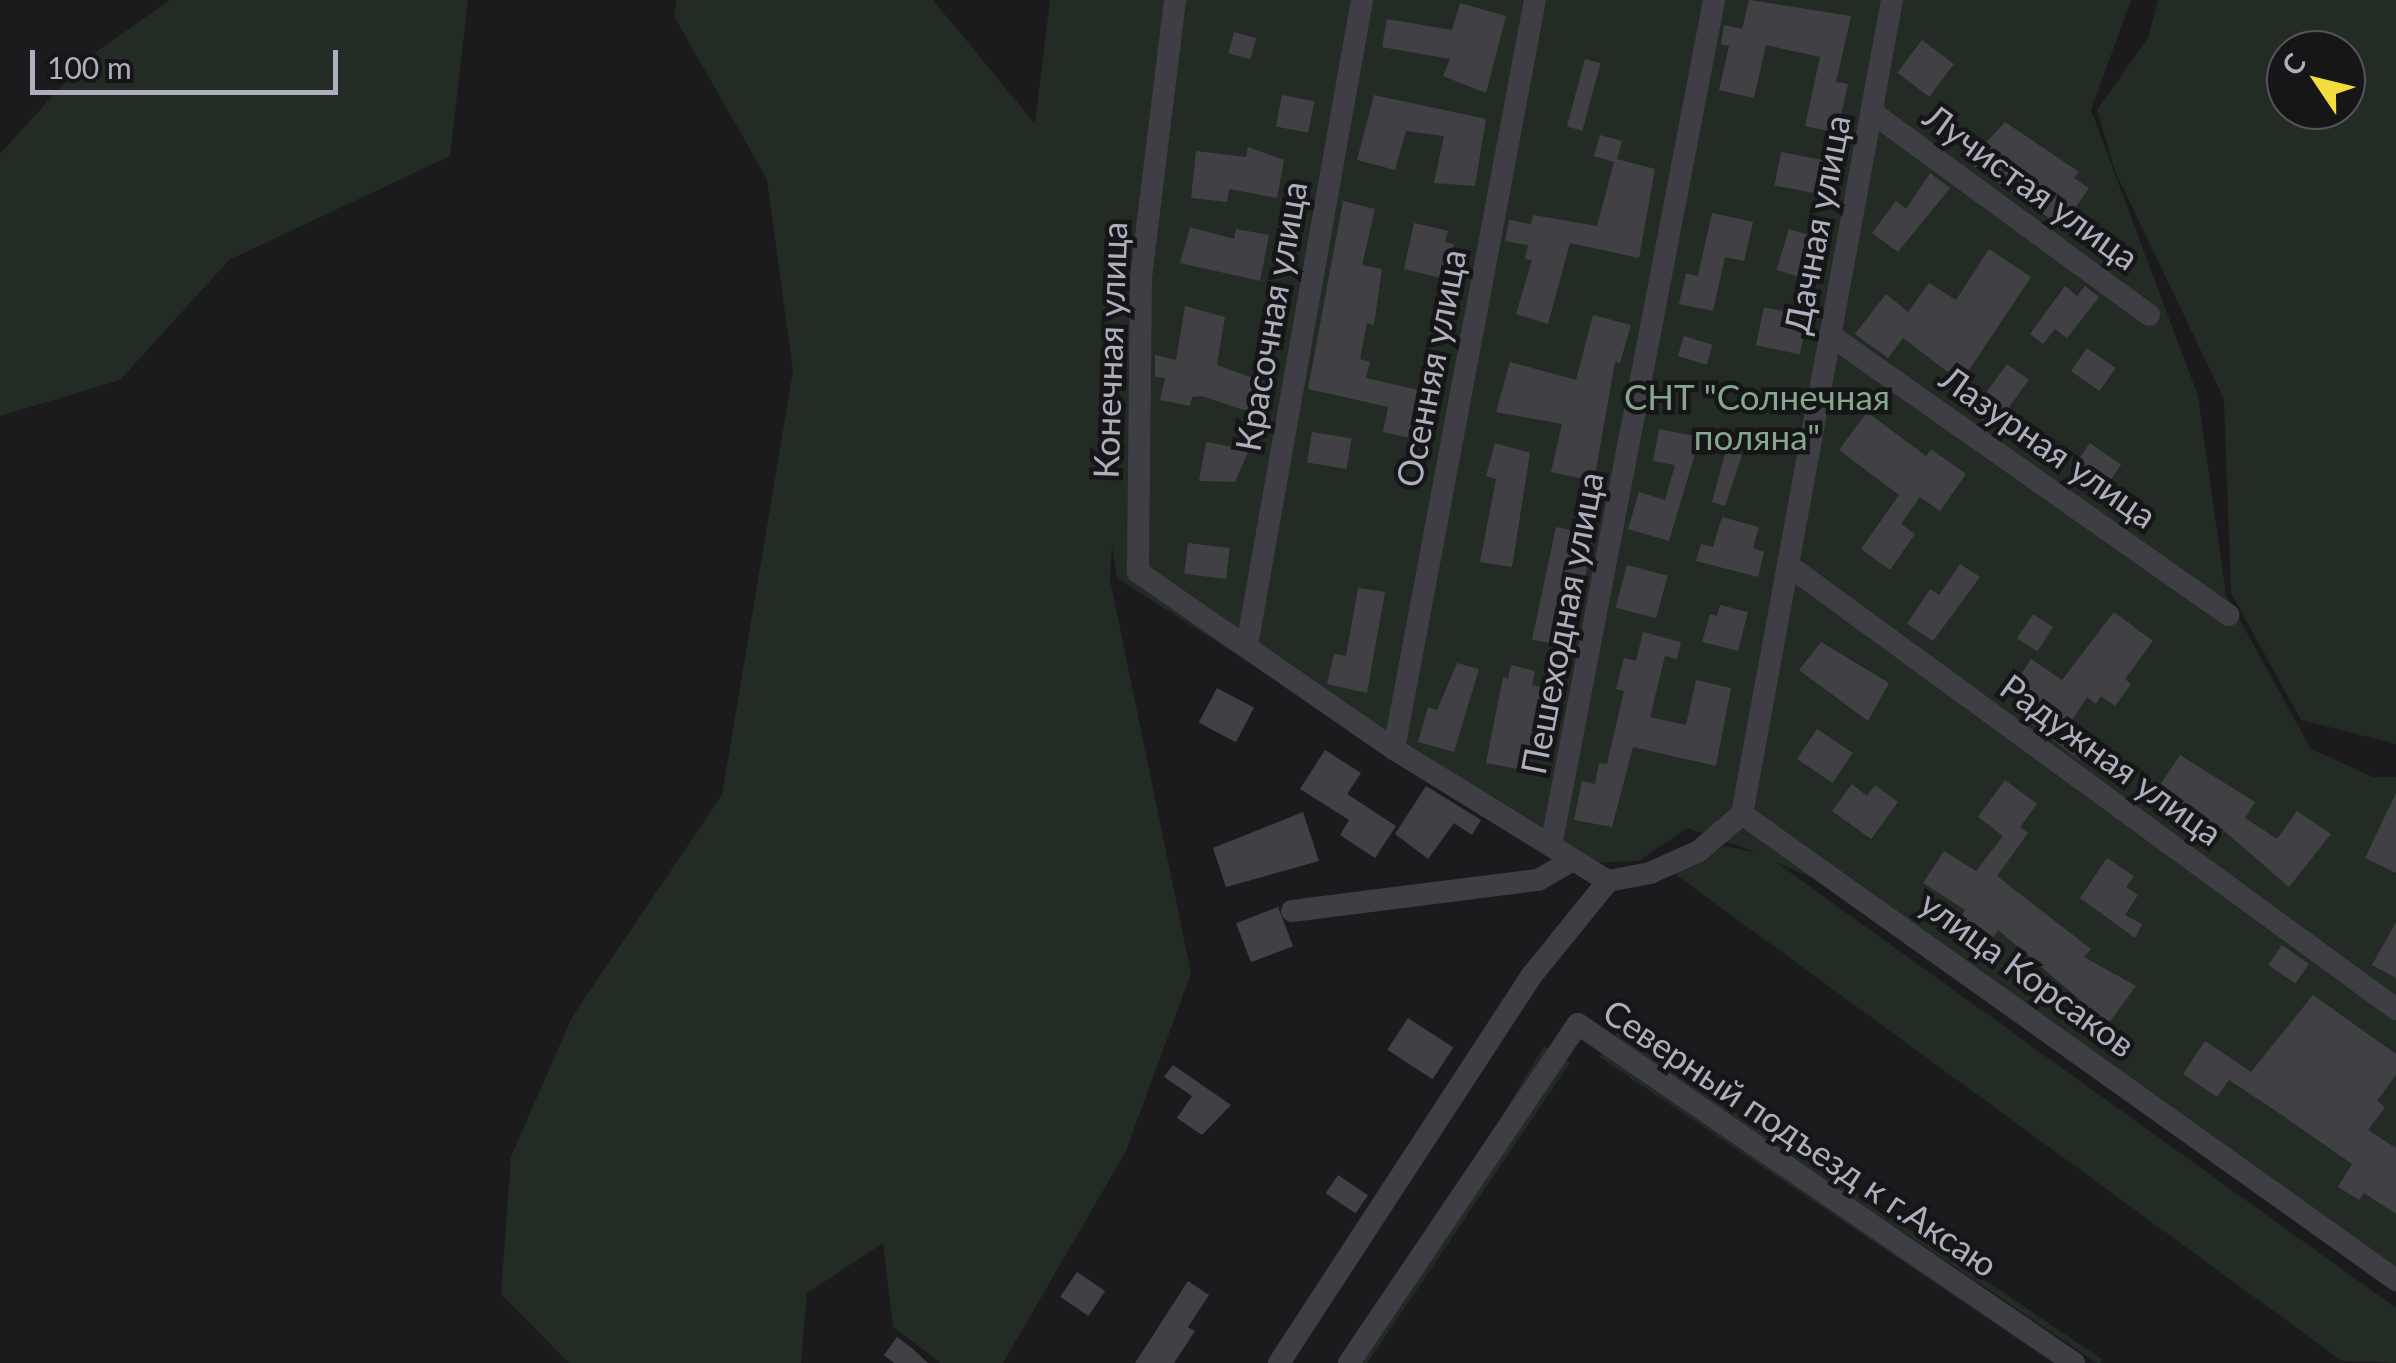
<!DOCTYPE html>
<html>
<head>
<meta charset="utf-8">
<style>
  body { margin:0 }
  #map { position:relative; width:2396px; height:1363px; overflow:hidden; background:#1b1b1d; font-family:Lato,sans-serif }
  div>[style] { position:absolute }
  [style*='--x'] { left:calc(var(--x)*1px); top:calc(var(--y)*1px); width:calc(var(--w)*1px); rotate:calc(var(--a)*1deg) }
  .green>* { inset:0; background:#222c25; transform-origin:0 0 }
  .building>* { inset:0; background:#414045; transform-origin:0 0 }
  .minor>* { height:22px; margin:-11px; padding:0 11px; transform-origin:11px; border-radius:11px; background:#3e3e44 }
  span { translate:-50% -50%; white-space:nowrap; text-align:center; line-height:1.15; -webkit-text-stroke:9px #161618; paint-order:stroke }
  .street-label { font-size:35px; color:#aeafbd }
  .park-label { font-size:35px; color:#85a78e }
  .north { position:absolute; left:2266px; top:30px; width:100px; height:100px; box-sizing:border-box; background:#161618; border:2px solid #53535a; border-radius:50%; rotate:305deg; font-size:28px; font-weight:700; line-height:40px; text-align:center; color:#aeafbd }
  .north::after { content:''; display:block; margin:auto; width:35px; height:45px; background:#f3dd3d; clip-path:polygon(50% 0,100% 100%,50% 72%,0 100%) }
  .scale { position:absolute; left:30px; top:50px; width:308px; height:45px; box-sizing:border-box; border:5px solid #aeafbd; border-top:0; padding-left:12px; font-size:30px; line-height:35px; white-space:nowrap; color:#aeafbd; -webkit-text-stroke:8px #161618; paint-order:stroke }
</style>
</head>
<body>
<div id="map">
  <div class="green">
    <i style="clip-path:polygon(170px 0,468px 0,450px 156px,229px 260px,120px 380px,0 416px,0 154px,86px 59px)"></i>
    <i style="clip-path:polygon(677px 0,933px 0,1035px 124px,1050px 0,2131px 0,2091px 110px,2198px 396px,2226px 595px,2311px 749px,2373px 777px,2396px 777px,2396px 1293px,1814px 879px,1774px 861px,2396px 1308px,2396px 1363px,2342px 1361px,1675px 874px,1724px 846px,1758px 853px,1688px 828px,1638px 861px,1564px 864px,1117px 578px,1112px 545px,1110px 580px,1191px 973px,1126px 1151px,1003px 1363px,941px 1363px,893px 1327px,883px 1243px,807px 1293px,801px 1363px,569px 1363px,501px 1294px,511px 1157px,572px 1017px,722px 795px,793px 371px,767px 179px,674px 16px)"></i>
    <i style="clip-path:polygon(evenodd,2158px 0,2396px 0,2396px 744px,2301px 720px,2231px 593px,2224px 399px,2115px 171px,2097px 110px,2148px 38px,2158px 0,2286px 50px,2346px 50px,2346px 110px,2286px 110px,2286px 50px)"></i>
    <i style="left:1617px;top:1032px;width:586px;height:6px;rotate:34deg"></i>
    <i style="left:1544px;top:1046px;width:6px;height:382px;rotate:31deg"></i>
    <i style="left:1603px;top:1052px;width:551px;height:6px;rotate:34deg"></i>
    <i style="left:1564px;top:1059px;width:7px;height:366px;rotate:34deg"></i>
  </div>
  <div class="building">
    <i style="clip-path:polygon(1749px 0,1851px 16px,1836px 82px,1848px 84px,1837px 133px,1805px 126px,1820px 57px,1766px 45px,1754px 98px,1719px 90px,1729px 46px,1721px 44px,1724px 25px,1742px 29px)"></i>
    <i style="clip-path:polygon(1460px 3px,1506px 16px,1486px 93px,1443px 76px,1450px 59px,1382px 47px,1387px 19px,1452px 30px)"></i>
    <i style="left:1234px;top:32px;width:23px;height:22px;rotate:15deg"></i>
    <i style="left:1922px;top:40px;width:40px;height:41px;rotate:37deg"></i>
    <i style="left:1585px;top:59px;width:16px;height:70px;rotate:15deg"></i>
    <i style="left:1282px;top:95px;width:33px;height:32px;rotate:11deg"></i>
    <i style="clip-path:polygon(1374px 95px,1486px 119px,1475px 186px,1434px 183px,1444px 136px,1406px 131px,1395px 170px,1357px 160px)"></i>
    <i style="clip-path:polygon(2005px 122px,2079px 172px,2074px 178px,2089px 188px,2062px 227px,1968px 162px)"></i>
    <i style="clip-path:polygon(1600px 135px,1622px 141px,1617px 159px,1655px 169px,1639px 258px,1570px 243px,1548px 324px,1516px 314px,1532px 260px,1525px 259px,1528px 245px,1505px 241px,1509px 220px,1531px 224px,1533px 215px,1597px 226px,1614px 162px,1594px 156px)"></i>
    <i style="clip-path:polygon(1248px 147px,1284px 160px,1277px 198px,1229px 189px,1227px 202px,1191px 198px,1196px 151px,1246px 157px)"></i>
    <i style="left:1781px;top:152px;width:46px;height:34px;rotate:11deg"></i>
    <i style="clip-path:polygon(1930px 173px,1950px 188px,1898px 252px,1872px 233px,1896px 201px,1906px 209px)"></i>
    <i style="clip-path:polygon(1343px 201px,1375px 209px,1362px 265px,1382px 269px,1374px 325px,1367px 323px,1360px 359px,1370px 362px,1366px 378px,1431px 393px,1420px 440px,1383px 432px,1388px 407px,1308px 389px)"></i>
    <i style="clip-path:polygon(1712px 213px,1753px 222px,1744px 261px,1725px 257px,1713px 311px,1679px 304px,1686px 273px,1698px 276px)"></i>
    <i style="clip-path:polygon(1414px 223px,1448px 231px,1445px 242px,1454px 244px,1446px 279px,1404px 269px)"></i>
    <i style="clip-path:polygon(1190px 227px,1234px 239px,1236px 229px,1269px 235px,1260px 281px,1180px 263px)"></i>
    <i style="left:1789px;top:229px;width:34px;height:43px;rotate:17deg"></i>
    <i style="clip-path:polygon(1989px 249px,2031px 277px,1961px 382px,1903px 338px,1888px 358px,1855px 334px,1886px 294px,1908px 312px,1929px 283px,1956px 300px)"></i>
    <i style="clip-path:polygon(2065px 286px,2077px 296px,2085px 286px,2099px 297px,2067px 338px,2055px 329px,2043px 344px,2030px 334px)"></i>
    <i style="clip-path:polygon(1185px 306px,1225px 317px,1217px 365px,1264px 382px,1253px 413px,1202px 396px,1192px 397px,1190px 406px,1160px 400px,1165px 378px,1155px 377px,1155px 355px,1176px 360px)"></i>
    <i style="left:1764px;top:307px;width:45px;height:39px;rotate:12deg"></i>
    <i style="clip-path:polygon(1593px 315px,1631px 325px,1620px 363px,1615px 362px,1594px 481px,1551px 472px,1562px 424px,1496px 412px,1510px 362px,1576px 380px)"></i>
    <i style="left:1684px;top:336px;width:30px;height:21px;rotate:17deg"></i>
    <i style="left:2087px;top:348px;width:35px;height:28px;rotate:35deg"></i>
    <i style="left:2007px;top:364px;width:27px;height:60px;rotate:36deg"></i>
    <i style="clip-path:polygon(1867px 412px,1926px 456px,1931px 449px,1966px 474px,1940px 511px,1920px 497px,1901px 524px,1915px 534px,1890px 570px,1861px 549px,1899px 495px,1839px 450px)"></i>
    <i style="clip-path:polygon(1659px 429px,1700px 437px,1669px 541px,1628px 529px,1639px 492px,1665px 500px,1675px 465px,1653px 461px)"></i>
    <i style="left:1312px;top:432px;width:40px;height:31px;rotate:9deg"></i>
    <i style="clip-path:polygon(1206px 442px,1249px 450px,1235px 482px,1199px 481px)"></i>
    <i style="clip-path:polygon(1495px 443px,1530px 453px,1512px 567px,1480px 562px,1496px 479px,1486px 476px)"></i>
    <i style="left:2090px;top:443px;width:38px;height:36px;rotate:35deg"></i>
    <i style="clip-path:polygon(1726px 450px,1742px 455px,1725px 506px,1712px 502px)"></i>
    <i style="clip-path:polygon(1722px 517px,1759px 527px,1753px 548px,1764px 552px,1758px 577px,1696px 561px,1701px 544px,1713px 547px)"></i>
    <i style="left:1556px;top:527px;width:39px;height:115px;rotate:12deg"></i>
    <i style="left:1188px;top:543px;width:42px;height:31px;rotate:7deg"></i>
    <i style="clip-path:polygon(1960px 564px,1980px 577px,1933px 641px,1907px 624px,1930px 589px,1939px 595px)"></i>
    <i style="left:1627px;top:565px;width:42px;height:44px;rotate:15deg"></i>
    <i style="clip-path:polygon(1358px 588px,1385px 592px,1367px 693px,1327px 684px,1334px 654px,1346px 656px)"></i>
    <i style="clip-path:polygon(1720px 605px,1748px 612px,1738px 651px,1702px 642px,1710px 614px,1717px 616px)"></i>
    <i style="clip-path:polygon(2114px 612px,2153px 641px,2125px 679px,2131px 684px,2115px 706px,2101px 696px,2096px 704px,2087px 697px,2069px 725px,2093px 743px,2080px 760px,2030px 723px,2037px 712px,2009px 693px,2031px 659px,2062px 680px)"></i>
    <i style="left:2033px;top:614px;width:24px;height:29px;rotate:33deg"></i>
    <i style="clip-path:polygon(1643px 632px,1681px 642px,1677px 659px,1665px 656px,1650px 717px,1686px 725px,1696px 680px,1731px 688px,1716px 766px,1633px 747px,1612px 827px,1574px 820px,1582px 781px,1595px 784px,1599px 763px,1607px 764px,1624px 691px,1616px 689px,1624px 658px,1636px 661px)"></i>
    <i style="clip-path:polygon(1821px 642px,1889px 683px,1868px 721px,1799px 670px)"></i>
    <i style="clip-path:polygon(1457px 663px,1479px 669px,1454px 752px,1418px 742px,1428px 707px,1437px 710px)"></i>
    <i style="clip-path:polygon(1511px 665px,1535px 671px,1532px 685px,1545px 688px,1529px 771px,1486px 763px,1503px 677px,1508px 679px)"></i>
    <i style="left:1217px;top:688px;width:42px;height:39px;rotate:28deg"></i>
    <i style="left:1817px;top:729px;width:43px;height:36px;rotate:34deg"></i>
    <i style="clip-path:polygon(1325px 750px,1361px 773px,1347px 794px,1396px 826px,1375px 858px,1340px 835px,1349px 820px,1300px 789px)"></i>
    <i style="clip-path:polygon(2180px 755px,2255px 802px,2245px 818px,2277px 839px,2297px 811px,2331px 834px,2289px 887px,2221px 828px,2154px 794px)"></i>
    <i style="clip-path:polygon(2005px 780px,2037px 804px,2020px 827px,2028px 833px,1997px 876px,2091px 949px,2084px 957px,2136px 986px,2108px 1024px,1998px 930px,1987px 947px,1955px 926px,1965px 910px,1923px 883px,1944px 851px,1976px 871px,2003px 836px,1978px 817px)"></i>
    <i style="clip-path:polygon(1852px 784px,1867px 796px,1875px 785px,1898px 802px,1871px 839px,1832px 811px)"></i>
    <i style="clip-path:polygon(1426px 786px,1481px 820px,1472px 835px,1454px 823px,1428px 859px,1395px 834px)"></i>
    <i style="clip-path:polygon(2396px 793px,2396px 873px,2365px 858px)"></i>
    <i style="clip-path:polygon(1303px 812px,1319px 861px,1226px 887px,1213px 848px)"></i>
    <i style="clip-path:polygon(2107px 858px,2134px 876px,2126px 887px,2138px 895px,2125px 915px,2142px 924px,2135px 938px,2080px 898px)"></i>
    <i style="left:1278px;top:907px;width:42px;height:45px;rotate:69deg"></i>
    <i style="clip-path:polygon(2396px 922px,2396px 978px,2372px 965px)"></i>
    <i style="left:2282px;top:945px;width:33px;height:24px;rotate:35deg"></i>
    <i style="clip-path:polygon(2313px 995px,2396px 1054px,2396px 1075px,2377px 1101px,2385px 1107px,2368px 1130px,2396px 1148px,2396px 1214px,2364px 1193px,2359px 1200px,2338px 1187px,2352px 1164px,2279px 1113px,2229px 1080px,2217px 1097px,2183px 1074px,2205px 1041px,2251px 1072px)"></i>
    <i style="left:1408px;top:1018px;width:54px;height:38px;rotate:33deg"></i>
    <i style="clip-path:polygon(1173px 1065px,1231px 1105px,1202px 1135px,1177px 1118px,1192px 1096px,1164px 1077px)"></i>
    <i style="left:1338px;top:1175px;width:36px;height:22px;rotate:34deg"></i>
    <i style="left:1077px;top:1272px;width:34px;height:30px;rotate:34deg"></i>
    <i style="clip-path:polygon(1188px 1281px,1209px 1295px,1188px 1327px,1195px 1331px,1174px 1363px,1135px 1363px)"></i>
    <i style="clip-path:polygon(897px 1337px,913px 1349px,928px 1363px,894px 1363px,884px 1355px)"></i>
  </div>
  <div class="minor">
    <i style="--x:1175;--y:0;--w:280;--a:97"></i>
    <i style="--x:1141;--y:278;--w:294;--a:90.6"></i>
    <i style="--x:1138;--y:572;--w:311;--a:34.7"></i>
    <i style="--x:1394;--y:749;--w:251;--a:31.7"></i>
    <i style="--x:1873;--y:113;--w:342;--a:36.2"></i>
    <i style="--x:1830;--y:335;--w:487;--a:35.1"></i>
    <i style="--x:1788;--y:565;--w:753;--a:36.14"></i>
    <i style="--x:1247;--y:645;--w:655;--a:-79.89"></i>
    <i style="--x:1394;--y:749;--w:762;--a:-79.34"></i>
    <i style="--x:1742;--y:814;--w:828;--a:-79.56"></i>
    <i style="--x:1551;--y:846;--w:862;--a:-79.09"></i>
    <i style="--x:1608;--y:881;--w:43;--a:-10.8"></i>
    <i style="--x:1650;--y:873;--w:54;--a:-24.2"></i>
    <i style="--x:1699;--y:851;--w:57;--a:-40.7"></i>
    <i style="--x:1742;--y:814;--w:803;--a:35.47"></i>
    <i style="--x:1292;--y:911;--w:248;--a:-7.2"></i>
    <i style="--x:1538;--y:880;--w:40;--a:-29.7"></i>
    <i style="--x:1279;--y:1363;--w:463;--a:-56.9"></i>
    <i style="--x:1532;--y:975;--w:121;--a:-51"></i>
    <i style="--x:1349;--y:1363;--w:409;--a:-56"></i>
    <i style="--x:1578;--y:1024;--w:601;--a:34.35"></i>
  </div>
  <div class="street-label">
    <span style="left:2032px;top:186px;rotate:36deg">Лучистая улица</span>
    <span style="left:1816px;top:224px;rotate:-79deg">Дачная улица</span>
    <span style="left:1270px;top:316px;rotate:-80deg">Красочная улица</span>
    <span style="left:1109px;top:350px;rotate:-88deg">Конечная улица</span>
    <span style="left:1430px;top:368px;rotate:-79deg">Осенняя улица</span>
    <span style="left:2049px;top:446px;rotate:35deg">Лазурная улица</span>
    <span style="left:1561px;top:623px;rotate:-79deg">Пешеходная улица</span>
    <span style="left:2112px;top:759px;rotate:36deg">Радужная улица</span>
    <span style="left:2028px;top:973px;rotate:36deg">улица Корсаков</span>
    <span style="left:1801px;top:1137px;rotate:34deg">Северный подъезд к г.Аксаю</span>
  </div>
  <div class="park-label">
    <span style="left:1757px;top:416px">СНТ "Солнечная<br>поляна"</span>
  </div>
  <div class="north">С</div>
  <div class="scale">100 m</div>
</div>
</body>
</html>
